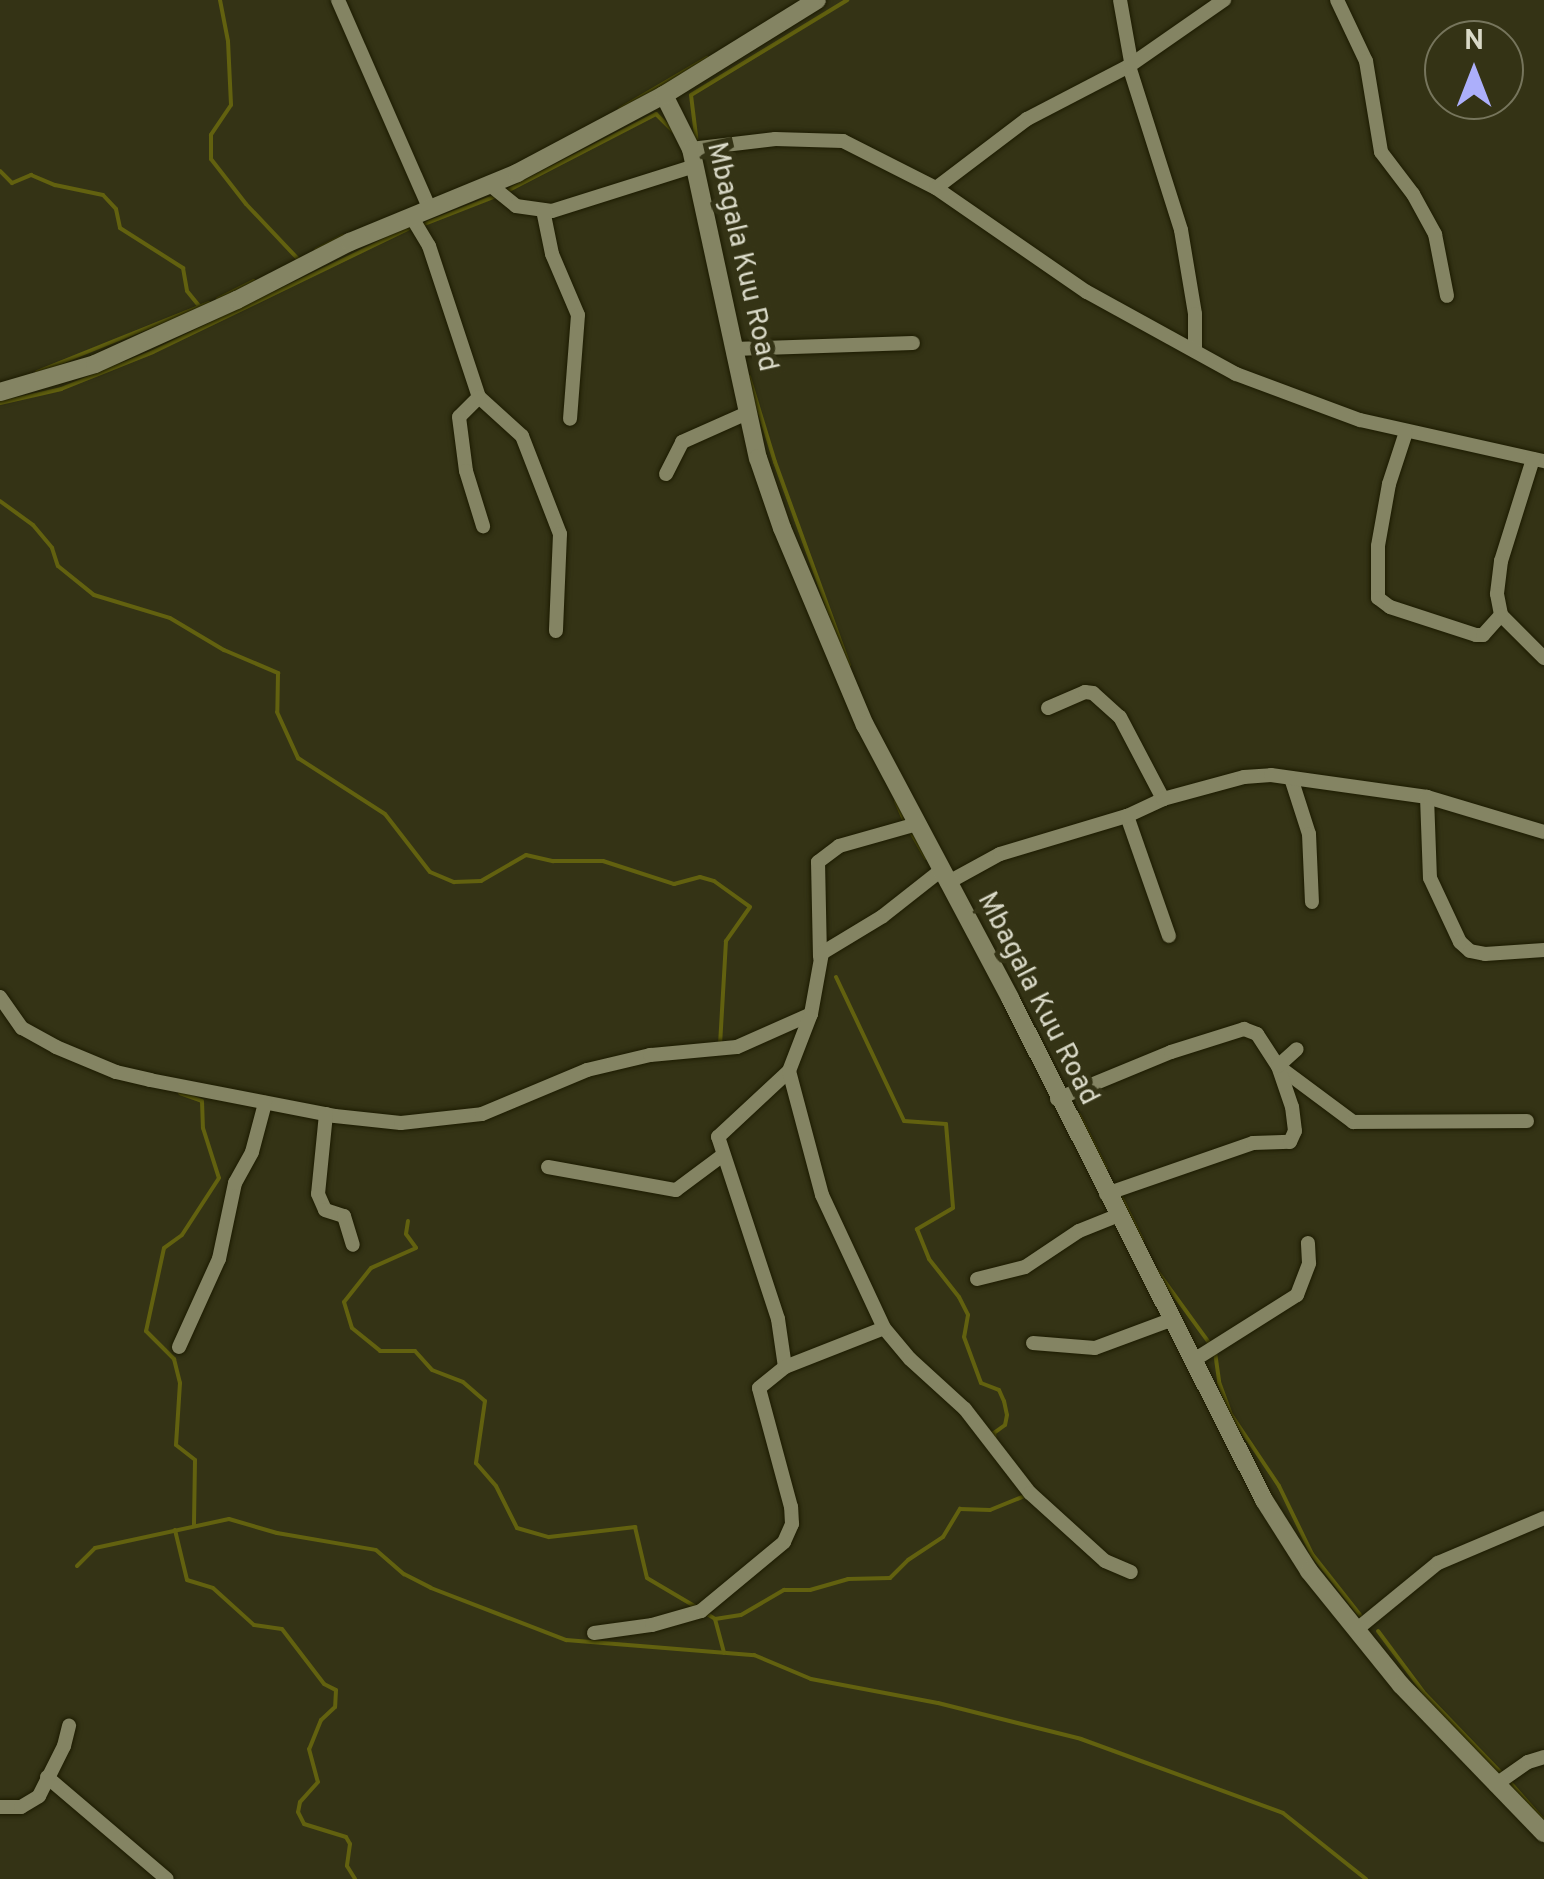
<!DOCTYPE html>
<html>
<head>
<meta charset="utf-8">
<style>
  body { margin:0 }
  #map { position:relative; width:1544px; height:1879px; overflow:hidden; background:#343315; font-family:Overpass,sans-serif }
  div>[style] { position:absolute }
  [style*='--x'] { left:calc(var(--x)*1px); top:calc(var(--y)*1px); width:calc(var(--w)*1px); rotate:calc(var(--a)*1deg) }
  .stream>* { height:4px; margin:-2px; padding:0 2px; transform-origin:2px; border-radius:2px; background:#62610f }
  .roads { filter:drop-shadow(0 0 2px #1c1b00) drop-shadow(0 0 2px #1c1b00) }
  .minor>* { height:14px; margin:-7px; padding:0 7px; transform-origin:7px; border-radius:7px; background:#848463 }
  .tertiary>* { height:18px; margin:-9px; padding:0 9px; transform-origin:9px; border-radius:9px; background:#848463 }
  span { translate:-50% -50%; white-space:nowrap; text-align:center; line-height:1.15; -webkit-text-stroke:10px #343315; paint-order:stroke }
  .street-label { font-size:28px; color:#d9d9c7 }
  .north { position:absolute; left:1424px; top:20px; width:100px; height:100px; box-sizing:border-box; background:#343315; border:2px solid #76755c; border-radius:50%; rotate:0deg; font-size:28px; font-weight:700; line-height:40px; text-align:center; color:#d9d9c7 }
  .north::after { content:''; display:block; margin:auto; width:35px; height:45px; background:#acaffb; clip-path:polygon(50% 0,100% 100%,50% 72%,0 100%) }
</style>
</head>
<body>
<div id="map">
  <div class="stream">
    <i style="--x:220;--y:0;--w:42;--a:79"></i>
    <i style="--x:228;--y:41;--w:64;--a:87.3"></i>
    <i style="--x:231;--y:105;--w:36;--a:124"></i>
    <i style="--x:211;--y:135;--w:24;--a:90"></i>
    <i style="--x:211;--y:159;--w:57;--a:52.1"></i>
    <i style="--x:246;--y:204;--w:77;--a:46.6"></i>
    <i style="--x:620;--y:109;--w:101;--a:-30.4"></i>
    <i style="--x:697;--y:144;--w:49;--a:-97"></i>
    <i style="--x:691;--y:95;--w:183;--a:-31.3"></i>
    <i style="--x:0;--y:171;--w:17;--a:45"></i>
    <i style="--x:12;--y:183;--w:21;--a:-23"></i>
    <i style="--x:31;--y:175;--w:26;--a:23"></i>
    <i style="--x:55;--y:185;--w:49;--a:11.8"></i>
    <i style="--x:103;--y:195;--w:19;--a:47"></i>
    <i style="--x:116;--y:209;--w:19;--a:78"></i>
    <i style="--x:120;--y:228;--w:75;--a:32.4"></i>
    <i style="--x:183;--y:268;--w:23;--a:80"></i>
    <i style="--x:187;--y:291;--w:21;--a:51"></i>
    <i style="--x:505;--y:192;--w:170;--a:-27.3"></i>
    <i style="--x:656;--y:114;--w:25;--a:45"></i>
    <i style="--x:422;--y:225;--w:79;--a:-21.4"></i>
    <i style="--x:316;--y:250;--w:30;--a:-27"></i>
    <i style="--x:218;--y:299;--w:40;--a:-26.6"></i>
    <i style="--x:37;--y:372;--w:185;--a:-21.9"></i>
    <i style="--x:749;--y:377;--w:89;--a:73"></i>
    <i style="--x:775;--y:462;--w:216;--a:70"></i>
    <i style="--x:0;--y:403;--w:63;--a:-12.9"></i>
    <i style="--x:61;--y:389;--w:99;--a:-21.9"></i>
    <i style="--x:153;--y:352;--w:288;--a:-25.8"></i>
    <i style="--x:0;--y:501;--w:41;--a:36"></i>
    <i style="--x:33;--y:525;--w:30;--a:50"></i>
    <i style="--x:52;--y:548;--w:19;--a:72"></i>
    <i style="--x:58;--y:566;--w:46;--a:38.9"></i>
    <i style="--x:94;--y:595;--w:79;--a:16.8"></i>
    <i style="--x:170;--y:618;--w:63;--a:30.7"></i>
    <i style="--x:224;--y:650;--w:59;--a:23.1"></i>
    <i style="--x:278;--y:673;--w:39;--a:91"></i>
    <i style="--x:277;--y:712;--w:51;--a:65.5"></i>
    <i style="--x:298;--y:758;--w:103;--a:32.8"></i>
    <i style="--x:385;--y:814;--w:73;--a:52.2"></i>
    <i style="--x:430;--y:872;--w:26;--a:23"></i>
    <i style="--x:454;--y:882;--w:27;--a:-2"></i>
    <i style="--x:481;--y:881;--w:52;--a:-30"></i>
    <i style="--x:526;--y:855;--w:28;--a:13"></i>
    <i style="--x:553;--y:861;--w:50;--a:0"></i>
    <i style="--x:603;--y:861;--w:75;--a:17.9"></i>
    <i style="--x:674;--y:884;--w:27;--a:-15"></i>
    <i style="--x:700;--y:877;--w:15;--a:16"></i>
    <i style="--x:714;--y:881;--w:44;--a:35.8"></i>
    <i style="--x:750;--y:907;--w:42;--a:125.2"></i>
    <i style="--x:726;--y:941;--w:103;--a:93.3"></i>
    <i style="--x:896;--y:801;--w:25;--a:67"></i>
    <i style="--x:911;--y:832;--w:30;--a:60"></i>
    <i style="--x:836;--y:977;--w:159;--a:64.7"></i>
    <i style="--x:904;--y:1121;--w:42;--a:4.1"></i>
    <i style="--x:946;--y:1124;--w:84;--a:85.2"></i>
    <i style="--x:953;--y:1208;--w:42;--a:149.7"></i>
    <i style="--x:917;--y:1229;--w:32;--a:68"></i>
    <i style="--x:929;--y:1259;--w:48;--a:51.7"></i>
    <i style="--x:959;--y:1297;--w:20;--a:63"></i>
    <i style="--x:968;--y:1315;--w:22;--a:100"></i>
    <i style="--x:964;--y:1337;--w:49;--a:69.7"></i>
    <i style="--x:981;--y:1383;--w:19;--a:21"></i>
    <i style="--x:999;--y:1390;--w:12;--a:66"></i>
    <i style="--x:1004;--y:1401;--w:14;--a:78"></i>
    <i style="--x:1007;--y:1415;--w:10;--a:101"></i>
    <i style="--x:1005;--y:1425;--w:14;--a:144"></i>
    <i style="--x:994;--y:1433;--w:8;--a:83"></i>
    <i style="--x:180;--y:1093;--w:23;--a:20"></i>
    <i style="--x:202;--y:1101;--w:27;--a:88"></i>
    <i style="--x:203;--y:1128;--w:52;--a:72.3"></i>
    <i style="--x:219;--y:1178;--w:68;--a:123"></i>
    <i style="--x:182;--y:1235;--w:22;--a:144"></i>
    <i style="--x:164;--y:1248;--w:85;--a:102.2"></i>
    <i style="--x:146;--y:1331;--w:40;--a:45"></i>
    <i style="--x:174;--y:1359;--w:25;--a:76"></i>
    <i style="--x:180;--y:1383;--w:62;--a:93.7"></i>
    <i style="--x:176;--y:1445;--w:24;--a:38"></i>
    <i style="--x:195;--y:1460;--w:66;--a:90.9"></i>
    <i style="--x:1079;--y:1115;--w:60;--a:63.4"></i>
    <i style="--x:1120;--y:1195;--w:50;--a:63.9"></i>
    <i style="--x:408;--y:1221;--w:13;--a:99"></i>
    <i style="--x:406;--y:1234;--w:17;--a:54"></i>
    <i style="--x:416;--y:1248;--w:49;--a:156"></i>
    <i style="--x:371;--y:1268;--w:43;--a:128.5"></i>
    <i style="--x:344;--y:1302;--w:27;--a:73"></i>
    <i style="--x:352;--y:1328;--w:36;--a:39"></i>
    <i style="--x:380;--y:1351;--w:35;--a:0"></i>
    <i style="--x:415;--y:1351;--w:25;--a:48"></i>
    <i style="--x:432;--y:1370;--w:33;--a:21"></i>
    <i style="--x:463;--y:1382;--w:29;--a:41"></i>
    <i style="--x:485;--y:1401;--w:63;--a:98.3"></i>
    <i style="--x:476;--y:1463;--w:30;--a:49"></i>
    <i style="--x:496;--y:1486;--w:47;--a:63.4"></i>
    <i style="--x:517;--y:1528;--w:33;--a:16"></i>
    <i style="--x:549;--y:1537;--w:87;--a:-6.6"></i>
    <i style="--x:635;--y:1527;--w:52;--a:76.8"></i>
    <i style="--x:647;--y:1578;--w:57;--a:30.6"></i>
    <i style="--x:1157;--y:1271;--w:90;--a:54"></i>
    <i style="--x:1215;--y:1352;--w:30;--a:82"></i>
    <i style="--x:1219;--y:1382;--w:33;--a:70"></i>
    <i style="--x:1230;--y:1413;--w:88;--a:56.1"></i>
    <i style="--x:1279;--y:1486;--w:76;--a:64.1"></i>
    <i style="--x:1312;--y:1554;--w:78;--a:51.8"></i>
    <i style="--x:175;--y:1530;--w:51;--a:76.5"></i>
    <i style="--x:187;--y:1580;--w:27;--a:17"></i>
    <i style="--x:213;--y:1588;--w:55;--a:42.1"></i>
    <i style="--x:254;--y:1625;--w:28;--a:8"></i>
    <i style="--x:282;--y:1629;--w:69;--a:52.6"></i>
    <i style="--x:324;--y:1684;--w:13;--a:27"></i>
    <i style="--x:336;--y:1690;--w:17;--a:93"></i>
    <i style="--x:335;--y:1707;--w:19;--a:137"></i>
    <i style="--x:321;--y:1720;--w:31;--a:112"></i>
    <i style="--x:309;--y:1749;--w:34;--a:75"></i>
    <i style="--x:318;--y:1782;--w:27;--a:132"></i>
    <i style="--x:300;--y:1802;--w:10;--a:101"></i>
    <i style="--x:298;--y:1812;--w:13;--a:63"></i>
    <i style="--x:304;--y:1824;--w:44;--a:17.2"></i>
    <i style="--x:346;--y:1837;--w:8;--a:60"></i>
    <i style="--x:350;--y:1844;--w:22;--a:98"></i>
    <i style="--x:347;--y:1866;--w:15;--a:58"></i>
    <i style="--x:77;--y:1566;--w:25;--a:-45"></i>
    <i style="--x:95;--y:1548;--w:137;--a:-12.2"></i>
    <i style="--x:229;--y:1519;--w:50;--a:16.3"></i>
    <i style="--x:277;--y:1533;--w:100;--a:9.7"></i>
    <i style="--x:376;--y:1550;--w:37;--a:41"></i>
    <i style="--x:404;--y:1574;--w:30;--a:27"></i>
    <i style="--x:431;--y:1588;--w:145;--a:21.1"></i>
    <i style="--x:566;--y:1640;--w:189;--a:4.6"></i>
    <i style="--x:754;--y:1655;--w:62;--a:22.8"></i>
    <i style="--x:811;--y:1679;--w:129;--a:10.7"></i>
    <i style="--x:938;--y:1703;--w:147;--a:14.1"></i>
    <i style="--x:1081;--y:1739;--w:215;--a:20.1"></i>
    <i style="--x:1283;--y:1813;--w:106;--a:38.5"></i>
    <i style="--x:704;--y:1612;--w:13;--a:32"></i>
    <i style="--x:715;--y:1619;--w:35;--a:75"></i>
    <i style="--x:715;--y:1619;--w:26;--a:-9"></i>
    <i style="--x:741;--y:1615;--w:50;--a:-30.2"></i>
    <i style="--x:784;--y:1590;--w:26;--a:0"></i>
    <i style="--x:810;--y:1590;--w:40;--a:-16"></i>
    <i style="--x:848;--y:1579;--w:42;--a:-1.4"></i>
    <i style="--x:890;--y:1578;--w:25;--a:-45"></i>
    <i style="--x:908;--y:1560;--w:42;--a:-33.3"></i>
    <i style="--x:943;--y:1537;--w:33;--a:-59"></i>
    <i style="--x:960;--y:1509;--w:30;--a:2"></i>
    <i style="--x:990;--y:1510;--w:38;--a:-22"></i>
    <i style="--x:1378;--y:1631;--w:79;--a:53.3"></i>
    <i style="--x:1425;--y:1694;--w:110;--a:46.1"></i>
    <i style="--x:1508;--y:1780;--w:55;--a:48.7"></i>
  </div>
  <div class="roads">
    <div class="minor">
      <i style="--x:338;--y:0;--w:229;--a:66.3"></i>
      <i style="--x:1120;--y:0;--w:63;--a:79.9"></i>
      <i style="--x:1337;--y:0;--w:68;--a:64.6"></i>
      <i style="--x:1366;--y:61;--w:92;--a:80.6"></i>
      <i style="--x:1381;--y:152;--w:53;--a:52.7"></i>
      <i style="--x:1413;--y:194;--w:46;--a:61.2"></i>
      <i style="--x:1435;--y:234;--w:63;--a:79"></i>
      <i style="--x:1129;--y:66;--w:172;--a:72.4"></i>
      <i style="--x:1181;--y:230;--w:85;--a:80.5"></i>
      <i style="--x:1195;--y:314;--w:37;--a:90"></i>
      <i style="--x:691;--y:149;--w:85;--a:-6.8"></i>
      <i style="--x:775;--y:139;--w:68;--a:1.7"></i>
      <i style="--x:843;--y:141;--w:104;--a:26.8"></i>
      <i style="--x:936;--y:188;--w:183;--a:34.6"></i>
      <i style="--x:1087;--y:292;--w:170;--a:28.8"></i>
      <i style="--x:1236;--y:374;--w:132;--a:20.4"></i>
      <i style="--x:1360;--y:420;--w:189;--a:12.6"></i>
      <i style="--x:489;--y:184;--w:35;--a:39"></i>
      <i style="--x:516;--y:206;--w:36;--a:8"></i>
      <i style="--x:552;--y:211;--w:150;--a:-17.5"></i>
      <i style="--x:936;--y:188;--w:114;--a:-37.2"></i>
      <i style="--x:1027;--y:119;--w:115;--a:-27.5"></i>
      <i style="--x:1129;--y:66;--w:116;--a:-34.8"></i>
      <i style="--x:543;--y:210;--w:45;--a:78.4"></i>
      <i style="--x:552;--y:254;--w:66;--a:66.9"></i>
      <i style="--x:578;--y:315;--w:104;--a:94.4"></i>
      <i style="--x:411;--y:216;--w:35;--a:59"></i>
      <i style="--x:429;--y:246;--w:159;--a:71.7"></i>
      <i style="--x:479;--y:397;--w:58;--a:42.2"></i>
      <i style="--x:522;--y:436;--w:105;--a:68.8"></i>
      <i style="--x:560;--y:534;--w:97;--a:92.4"></i>
      <i style="--x:733;--y:349;--w:180;--a:-1.9"></i>
      <i style="--x:479;--y:397;--w:28;--a:135"></i>
      <i style="--x:459;--y:417;--w:54;--a:82.6"></i>
      <i style="--x:466;--y:471;--w:58;--a:72.8"></i>
      <i style="--x:1406;--y:432;--w:55;--a:108.1"></i>
      <i style="--x:1389;--y:484;--w:63;--a:100.1"></i>
      <i style="--x:1378;--y:546;--w:52;--a:90"></i>
      <i style="--x:1378;--y:598;--w:15;--a:37"></i>
      <i style="--x:1390;--y:607;--w:90;--a:18"></i>
      <i style="--x:1476;--y:635;--w:7;--a:0"></i>
      <i style="--x:1483;--y:635;--w:27;--a:-48"></i>
      <i style="--x:1533;--y:459;--w:107;--a:107.4"></i>
      <i style="--x:1501;--y:561;--w:33;--a:97"></i>
      <i style="--x:1497;--y:594;--w:21;--a:79"></i>
      <i style="--x:1501;--y:615;--w:61;--a:45"></i>
      <i style="--x:666;--y:474;--w:36;--a:-63"></i>
      <i style="--x:682;--y:442;--w:71;--a:-24"></i>
      <i style="--x:1048;--y:708;--w:40;--a:-23.4"></i>
      <i style="--x:1085;--y:692;--w:8;--a:7"></i>
      <i style="--x:1093;--y:693;--w:36;--a:42"></i>
      <i style="--x:1120;--y:717;--w:93;--a:62.3"></i>
      <i style="--x:1291;--y:778;--w:59;--a:72.2"></i>
      <i style="--x:1309;--y:834;--w:68;--a:87.5"></i>
      <i style="--x:1427;--y:797;--w:81;--a:87.9"></i>
      <i style="--x:1430;--y:878;--w:71;--a:64.9"></i>
      <i style="--x:1460;--y:942;--w:13;--a:42"></i>
      <i style="--x:1470;--y:951;--w:15;--a:11"></i>
      <i style="--x:1485;--y:954;--w:59;--a:-3.9"></i>
      <i style="--x:1127;--y:816;--w:127;--a:70.7"></i>
      <i style="--x:947;--y:883;--w:60;--a:-28.7"></i>
      <i style="--x:1000;--y:854;--w:133;--a:-16.7"></i>
      <i style="--x:1127;--y:816;--w:40;--a:-25"></i>
      <i style="--x:1163;--y:799;--w:84;--a:-15.2"></i>
      <i style="--x:1244;--y:777;--w:27;--a:-4"></i>
      <i style="--x:1271;--y:775;--w:158;--a:8"></i>
      <i style="--x:1427;--y:797;--w:122;--a:16.7"></i>
      <i style="--x:820;--y:957;--w:95;--a:-91.2"></i>
      <i style="--x:818;--y:862;--w:26;--a:-37"></i>
      <i style="--x:839;--y:846;--w:81;--a:-15.8"></i>
      <i style="--x:0;--y:997;--w:38;--a:55"></i>
      <i style="--x:22;--y:1028;--w:39;--a:29"></i>
      <i style="--x:56;--y:1047;--w:65;--a:22.6"></i>
      <i style="--x:116;--y:1072;--w:35;--a:13"></i>
      <i style="--x:150;--y:1080;--w:188;--a:11"></i>
      <i style="--x:335;--y:1116;--w:66;--a:6.1"></i>
      <i style="--x:401;--y:1123;--w:81;--a:-6.3"></i>
      <i style="--x:482;--y:1114;--w:114;--a:-22.7"></i>
      <i style="--x:587;--y:1070;--w:65;--a:-13.4"></i>
      <i style="--x:650;--y:1055;--w:87;--a:-5.3"></i>
      <i style="--x:737;--y:1047;--w:81;--a:-24"></i>
      <i style="--x:811;--y:1014;--w:62;--a:-79.8"></i>
      <i style="--x:822;--y:953;--w:71;--a:-31.2"></i>
      <i style="--x:883;--y:916;--w:73;--a:-38.3"></i>
      <i style="--x:1057;--y:1099;--w:123;--a:-22.4"></i>
      <i style="--x:1171;--y:1052;--w:77;--a:-17.5"></i>
      <i style="--x:1244;--y:1029;--w:14;--a:21"></i>
      <i style="--x:1257;--y:1034;--w:38;--a:57"></i>
      <i style="--x:1278;--y:1066;--w:94;--a:36.7"></i>
      <i style="--x:1353;--y:1122;--w:174;--a:-0.3"></i>
      <i style="--x:326;--y:1114;--w:80;--a:95.7"></i>
      <i style="--x:318;--y:1194;--w:17;--a:66"></i>
      <i style="--x:325;--y:1210;--w:20;--a:18"></i>
      <i style="--x:344;--y:1216;--w:30;--a:73"></i>
      <i style="--x:548;--y:1167;--w:130;--a:10.2"></i>
      <i style="--x:676;--y:1190;--w:59;--a:-36.7"></i>
      <i style="--x:1106;--y:1194;--w:156;--a:-19.1"></i>
      <i style="--x:1253;--y:1143;--w:37;--a:-2"></i>
      <i style="--x:1290;--y:1142;--w:12;--a:-66"></i>
      <i style="--x:1295;--y:1131;--w:24;--a:-97"></i>
      <i style="--x:1292;--y:1107;--w:43;--a:-108.9"></i>
      <i style="--x:1278;--y:1066;--w:25;--a:-42"></i>
      <i style="--x:977;--y:1279;--w:49;--a:-14"></i>
      <i style="--x:1025;--y:1267;--w:65;--a:-33.7"></i>
      <i style="--x:1079;--y:1231;--w:45;--a:-22"></i>
      <i style="--x:884;--y:1328;--w:40;--a:50"></i>
      <i style="--x:910;--y:1359;--w:74;--a:42.3"></i>
      <i style="--x:965;--y:1409;--w:106;--a:52.3"></i>
      <i style="--x:1030;--y:1493;--w:101;--a:42.2"></i>
      <i style="--x:1105;--y:1561;--w:28;--a:23"></i>
      <i style="--x:1033;--y:1343;--w:62;--a:4.6"></i>
      <i style="--x:1095;--y:1348;--w:83;--a:-20.4"></i>
      <i style="--x:179;--y:1347;--w:97;--a:-65.6"></i>
      <i style="--x:219;--y:1259;--w:78;--a:-78.1"></i>
      <i style="--x:235;--y:1183;--w:35;--a:-61"></i>
      <i style="--x:252;--y:1152;--w:51;--a:-75.1"></i>
      <i style="--x:1194;--y:1360;--w:122;--a:-32.3"></i>
      <i style="--x:1297;--y:1295;--w:34;--a:-69"></i>
      <i style="--x:1309;--y:1263;--w:20;--a:-93"></i>
      <i style="--x:785;--y:1367;--w:49;--a:-98.3"></i>
      <i style="--x:778;--y:1319;--w:192;--a:-108.2"></i>
      <i style="--x:718;--y:1137;--w:97;--a:-42.9"></i>
      <i style="--x:789;--y:1071;--w:61;--a:-68.9"></i>
      <i style="--x:1356;--y:1630;--w:106;--a:-39.3"></i>
      <i style="--x:1438;--y:1563;--w:115;--a:-23"></i>
      <i style="--x:594;--y:1633;--w:59;--a:-7.9"></i>
      <i style="--x:652;--y:1625;--w:51;--a:-15.9"></i>
      <i style="--x:701;--y:1611;--w:108;--a:-39.7"></i>
      <i style="--x:784;--y:1542;--w:20;--a:-66"></i>
      <i style="--x:792;--y:1524;--w:17;--a:-93"></i>
      <i style="--x:791;--y:1507;--w:123;--a:-105.1"></i>
      <i style="--x:759;--y:1388;--w:33;--a:-39"></i>
      <i style="--x:785;--y:1367;--w:106;--a:-21.5"></i>
      <i style="--x:884;--y:1328;--w:147;--a:-115"></i>
      <i style="--x:822;--y:1195;--w:128;--a:-104.9"></i>
      <i style="--x:47;--y:1777;--w:157;--a:40.4"></i>
      <i style="--x:1495;--y:1785;--w:40;--a:-34.9"></i>
      <i style="--x:1528;--y:1762;--w:17;--a:-17"></i>
      <i style="--x:0;--y:1807;--w:21;--a:0"></i>
      <i style="--x:21;--y:1807;--w:21;--a:-31"></i>
      <i style="--x:39;--y:1796;--w:56;--a:-63.4"></i>
      <i style="--x:64;--y:1746;--w:21;--a:-76"></i>
    </div>
    <div class="tertiary">
      <i style="--x:664;--y:95;--w:60;--a:63.4"></i>
      <i style="--x:691;--y:149;--w:316;--a:77.8"></i>
      <i style="--x:758;--y:458;--w:74;--a:71.1"></i>
      <i style="--x:782;--y:528;--w:214;--a:67.2"></i>
      <i style="--x:865;--y:725;--w:309;--a:62"></i>
      <i style="--x:1010;--y:998;--w:563;--a:63.16"></i>
      <i style="--x:1264;--y:1500;--w:84;--a:57.6"></i>
      <i style="--x:1309;--y:1571;--w:146;--a:51.1"></i>
      <i style="--x:1401;--y:1685;--w:206;--a:46"></i>
      <i style="--x:0;--y:392;--w:99;--a:-16.4"></i>
      <i style="--x:95;--y:364;--w:156;--a:-24.3"></i>
      <i style="--x:237;--y:300;--w:127;--a:-27.2"></i>
      <i style="--x:350;--y:242;--w:181;--a:-22.4"></i>
      <i style="--x:517;--y:173;--w:166;--a:-28"></i>
      <i style="--x:664;--y:95;--w:180;--a:-31.8"></i>
    </div>
  </div>
  <div class="street-label">
    <span style="left:741px;top:257px;rotate:77deg">Mbagala Kuu Road</span>
    <span style="left:1037px;top:999px;rotate:63deg">Mbagala Kuu Road</span>
  </div>
  <div class="north">N</div>
</div>
</body>
</html>
